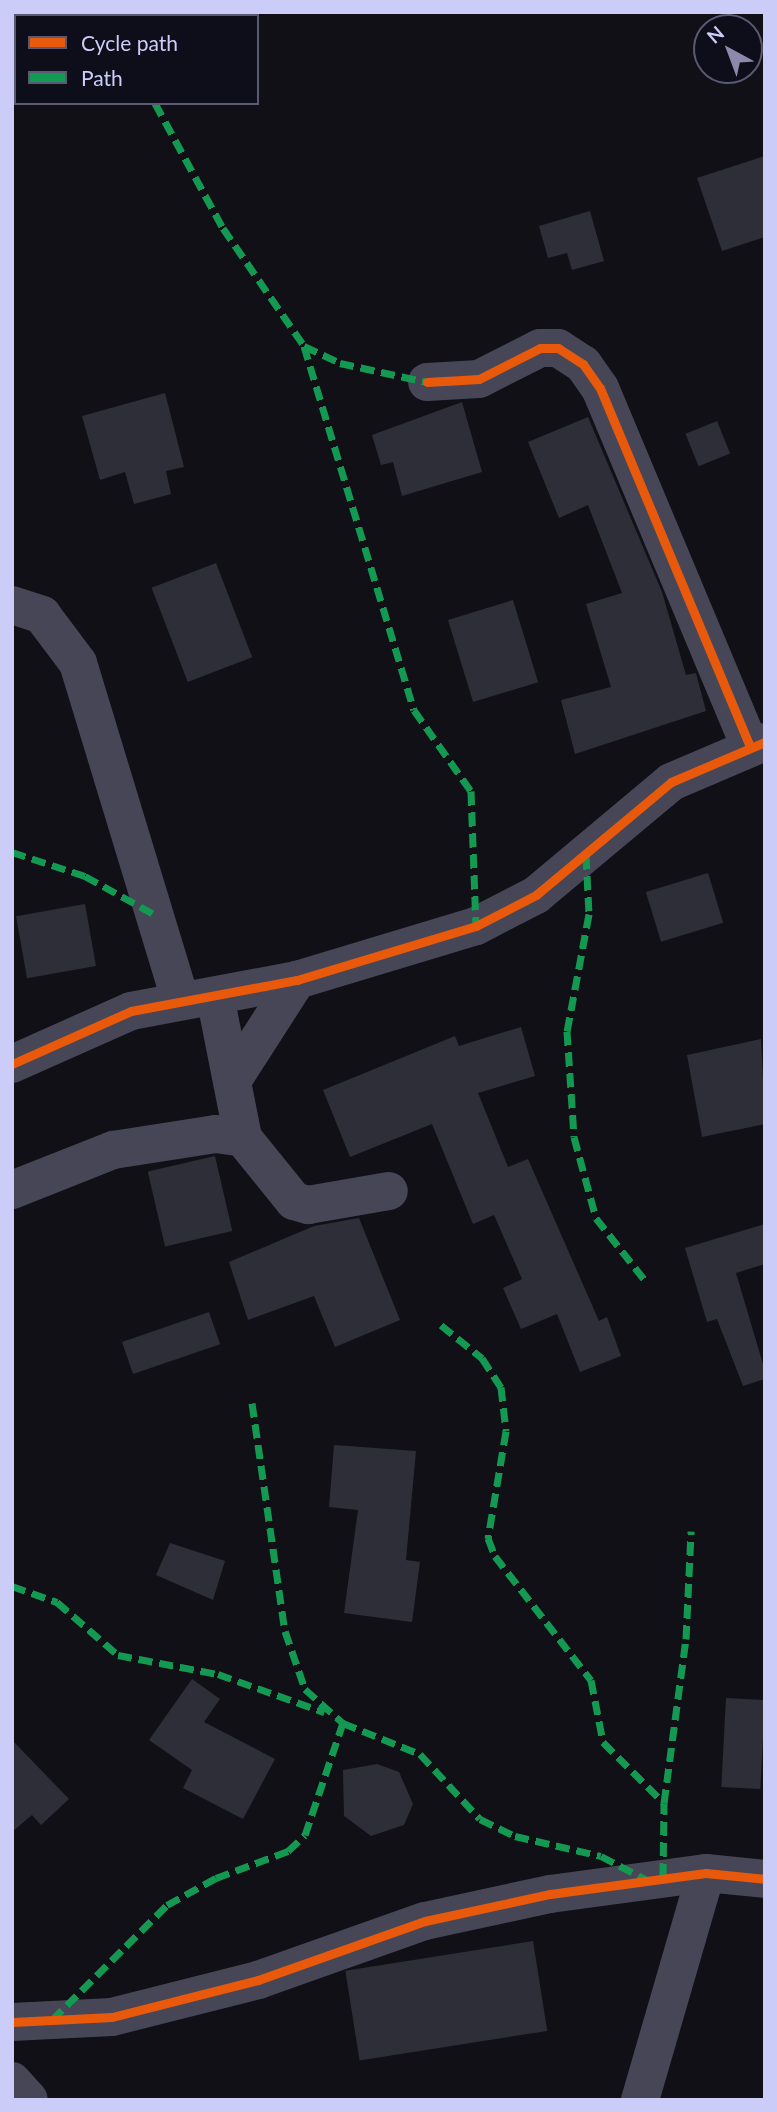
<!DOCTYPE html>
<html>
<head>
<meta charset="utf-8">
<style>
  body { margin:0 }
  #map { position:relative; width:777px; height:2112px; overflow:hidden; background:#111017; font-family:Lato,sans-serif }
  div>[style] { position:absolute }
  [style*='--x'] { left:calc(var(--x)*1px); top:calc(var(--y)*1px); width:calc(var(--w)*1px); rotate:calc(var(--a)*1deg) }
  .building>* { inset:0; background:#2e2e39; transform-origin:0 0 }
  .minor>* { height:38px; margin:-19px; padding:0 19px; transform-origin:19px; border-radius:19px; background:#464657 }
  .quiet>* { height:7px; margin-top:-3.5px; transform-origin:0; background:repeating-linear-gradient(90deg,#139951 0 14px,transparent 0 21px) }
  .cycleway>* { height:9px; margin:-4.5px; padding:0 4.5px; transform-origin:4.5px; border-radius:4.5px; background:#e8590c }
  span { translate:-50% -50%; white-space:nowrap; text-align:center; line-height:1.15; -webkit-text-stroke:5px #0e0d1a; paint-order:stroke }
  .frame { position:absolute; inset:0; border:14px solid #ccccf9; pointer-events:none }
  .legend { position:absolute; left:14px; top:14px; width:245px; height:91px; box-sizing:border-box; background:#0e0d1a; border:2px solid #5a5973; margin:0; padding:9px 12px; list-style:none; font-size:21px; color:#ccccf9 }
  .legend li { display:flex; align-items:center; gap:14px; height:35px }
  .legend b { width:35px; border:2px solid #5a5973 }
  .north { position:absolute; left:693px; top:14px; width:70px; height:70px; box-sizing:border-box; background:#0e0d1a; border:2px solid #5a5973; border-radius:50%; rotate:319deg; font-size:19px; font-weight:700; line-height:28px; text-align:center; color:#ccccf9 }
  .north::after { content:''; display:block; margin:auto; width:24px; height:32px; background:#8b8aaa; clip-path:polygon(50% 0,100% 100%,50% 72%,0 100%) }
</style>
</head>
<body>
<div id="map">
  <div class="building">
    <i style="clip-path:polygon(765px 156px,765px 237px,722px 251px,697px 178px)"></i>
    <i style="clip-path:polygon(590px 211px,604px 261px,572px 270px,567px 253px,548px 258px,539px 226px)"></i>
    <i style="clip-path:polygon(165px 393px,184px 467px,166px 471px,171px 494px,134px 504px,125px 472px,100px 480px,82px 416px)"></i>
    <i style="clip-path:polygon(462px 402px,482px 472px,402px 496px,393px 462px,381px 465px,372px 435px)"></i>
    <i style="clip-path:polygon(588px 417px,662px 592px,686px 675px,696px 673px,706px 711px,575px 754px,561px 700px,611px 687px,586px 604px,622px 593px,588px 505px,559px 518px,528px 442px)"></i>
    <i style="left:717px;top:421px;width:35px;height:34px;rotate:68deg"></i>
    <i style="left:216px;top:563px;width:101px;height:69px;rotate:69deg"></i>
    <i style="left:513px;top:600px;width:86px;height:68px;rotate:73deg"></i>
    <i style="left:708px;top:873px;width:52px;height:65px;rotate:73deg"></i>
    <i style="left:85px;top:904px;width:63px;height:70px;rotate:80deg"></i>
    <i style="clip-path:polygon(521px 1027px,535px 1076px,478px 1093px,508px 1167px,528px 1159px,599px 1321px,607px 1317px,621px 1356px,580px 1372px,557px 1314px,521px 1329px,503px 1288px,522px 1279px,494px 1215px,473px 1224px,432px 1124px,350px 1157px,323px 1090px,455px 1036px,459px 1046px)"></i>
    <i style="clip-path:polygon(761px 1039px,765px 1124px,702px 1137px,687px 1055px)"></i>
    <i style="left:215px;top:1156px;width:77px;height:69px;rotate:77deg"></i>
    <i style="clip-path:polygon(359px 1218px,400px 1320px,335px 1347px,314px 1296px,248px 1320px,229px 1262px,314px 1226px)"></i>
    <i style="clip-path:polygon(765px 1224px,765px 1264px,736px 1273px,765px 1371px,765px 1379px,743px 1386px,717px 1319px,707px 1322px,685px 1248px)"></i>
    <i style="left:209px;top:1312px;width:34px;height:92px;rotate:71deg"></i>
    <i style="clip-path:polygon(334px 1445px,416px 1451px,406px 1560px,420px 1562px,412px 1622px,344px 1613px,358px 1510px,329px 1507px)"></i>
    <i style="clip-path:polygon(170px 1543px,225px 1561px,213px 1600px,156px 1575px)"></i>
    <i style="clip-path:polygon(192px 1679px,220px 1699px,204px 1722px,275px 1759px,243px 1819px,183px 1788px,192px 1770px,149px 1740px)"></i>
    <i style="left:726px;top:1698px;width:39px;height:89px;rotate:3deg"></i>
    <i style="clip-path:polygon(12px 1740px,69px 1799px,41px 1825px,32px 1815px,12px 1832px)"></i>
    <i style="clip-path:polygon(377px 1764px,399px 1772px,413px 1804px,404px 1825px,371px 1836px,344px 1816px,343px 1770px)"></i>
    <i style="left:533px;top:1941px;width:91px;height:190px;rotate:81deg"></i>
  </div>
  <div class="minor">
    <i style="--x:427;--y:382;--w:52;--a:-3.3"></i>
    <i style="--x:479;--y:379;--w:68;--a:-26.9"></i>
    <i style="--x:540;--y:348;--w:18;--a:0"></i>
    <i style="--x:558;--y:348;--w:30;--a:33"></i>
    <i style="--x:583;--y:364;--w:29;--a:55"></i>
    <i style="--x:600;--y:388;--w:388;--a:67.3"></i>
    <i style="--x:12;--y:605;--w:32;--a:18"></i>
    <i style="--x:42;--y:615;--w:60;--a:53.1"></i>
    <i style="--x:78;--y:663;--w:353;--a:73.1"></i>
    <i style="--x:215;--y:996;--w:145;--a:78.8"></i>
    <i style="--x:12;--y:1064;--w:130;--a:-24"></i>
    <i style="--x:131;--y:1011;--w:169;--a:-10.6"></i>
    <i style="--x:297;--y:980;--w:187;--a:-16.8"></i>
    <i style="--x:476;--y:926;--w:68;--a:-27.3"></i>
    <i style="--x:536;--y:895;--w:176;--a:-39.9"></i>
    <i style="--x:671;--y:782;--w:102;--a:-23.1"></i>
    <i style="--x:234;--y:1078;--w:117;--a:-57.3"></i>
    <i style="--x:12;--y:1190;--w:109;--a:-21.6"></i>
    <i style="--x:113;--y:1150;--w:104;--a:-8.8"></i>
    <i style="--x:216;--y:1134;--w:27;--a:8"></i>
    <i style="--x:243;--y:1138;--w:81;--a:51"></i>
    <i style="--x:294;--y:1201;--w:15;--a:16"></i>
    <i style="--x:308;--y:1205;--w:82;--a:-9.8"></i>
    <i style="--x:12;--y:2022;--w:100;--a:-2.9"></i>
    <i style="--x:112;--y:2017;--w:151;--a:-14.2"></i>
    <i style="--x:258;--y:1980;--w:177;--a:-19.5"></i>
    <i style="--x:425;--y:1921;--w:128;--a:-12.2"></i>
    <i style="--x:550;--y:1894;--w:157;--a:-7.7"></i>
    <i style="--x:706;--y:1873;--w:59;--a:5.8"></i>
    <i style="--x:12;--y:2081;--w:25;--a:48"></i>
    <i style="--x:640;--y:2100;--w:236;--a:-73.8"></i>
  </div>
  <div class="quiet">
    <i style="--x:12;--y:34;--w:4;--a:0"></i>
    <i style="--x:155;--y:103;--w:142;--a:61.5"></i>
    <i style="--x:223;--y:228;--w:143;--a:55.5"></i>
    <i style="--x:304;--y:346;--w:40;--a:25"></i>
    <i style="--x:340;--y:363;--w:89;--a:12.3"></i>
    <i style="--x:304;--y:346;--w:380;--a:73.2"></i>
    <i style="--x:414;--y:710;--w:99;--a:54.9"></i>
    <i style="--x:471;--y:791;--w:135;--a:87.9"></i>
    <i style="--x:12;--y:852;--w:77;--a:18.2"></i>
    <i style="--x:85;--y:876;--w:77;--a:28.9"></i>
    <i style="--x:586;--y:855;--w:59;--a:87.1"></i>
    <i style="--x:589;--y:914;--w:119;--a:100.6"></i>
    <i style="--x:567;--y:1031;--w:106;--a:86.2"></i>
    <i style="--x:574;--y:1137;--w:84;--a:74.8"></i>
    <i style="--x:596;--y:1218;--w:78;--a:51.8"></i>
    <i style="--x:441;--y:1325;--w:53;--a:38.8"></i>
    <i style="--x:482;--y:1358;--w:35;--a:57"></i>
    <i style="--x:501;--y:1387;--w:44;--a:83.5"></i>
    <i style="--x:506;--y:1431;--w:109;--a:99.5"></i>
    <i style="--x:488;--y:1538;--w:19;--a:69"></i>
    <i style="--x:495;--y:1556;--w:157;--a:52.3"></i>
    <i style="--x:591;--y:1680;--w:63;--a:79"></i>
    <i style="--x:603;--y:1742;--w:86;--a:45"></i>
    <i style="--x:252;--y:1403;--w:230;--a:81.8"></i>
    <i style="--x:285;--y:1631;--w:61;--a:71"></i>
    <i style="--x:305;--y:1689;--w:51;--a:41.8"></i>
    <i style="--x:343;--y:1723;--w:83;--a:21.9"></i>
    <i style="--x:420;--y:1754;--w:88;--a:47.3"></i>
    <i style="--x:480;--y:1819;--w:39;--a:26"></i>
    <i style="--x:515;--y:1836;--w:88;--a:13.1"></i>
    <i style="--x:601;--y:1856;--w:50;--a:27.6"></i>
    <i style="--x:12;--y:1586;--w:48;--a:19.6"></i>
    <i style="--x:57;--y:1602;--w:81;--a:41"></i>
    <i style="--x:118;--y:1655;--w:102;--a:10.8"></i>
    <i style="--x:218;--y:1674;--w:113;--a:19.7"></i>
    <i style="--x:663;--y:1877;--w:74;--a:-89.2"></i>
    <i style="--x:664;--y:1803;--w:165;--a:-82.4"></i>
    <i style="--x:686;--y:1639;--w:108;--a:-87.3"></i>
    <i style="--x:52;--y:2020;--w:163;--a:-45"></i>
    <i style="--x:167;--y:1905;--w:56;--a:-28.9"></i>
    <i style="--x:216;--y:1878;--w:77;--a:-20.6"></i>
    <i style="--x:288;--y:1851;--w:23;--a:-43"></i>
    <i style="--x:305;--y:1835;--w:118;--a:-71.3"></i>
  </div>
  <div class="cycleway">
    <i style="--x:427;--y:382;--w:52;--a:-3.3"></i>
    <i style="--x:479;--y:379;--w:68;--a:-26.9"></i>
    <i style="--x:540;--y:348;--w:18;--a:0"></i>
    <i style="--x:558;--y:348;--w:30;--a:33"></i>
    <i style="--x:583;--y:364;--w:29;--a:55"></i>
    <i style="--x:600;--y:388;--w:388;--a:67.3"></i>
    <i style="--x:12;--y:1064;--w:130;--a:-24"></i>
    <i style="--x:131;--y:1011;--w:169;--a:-10.6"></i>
    <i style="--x:297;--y:980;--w:187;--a:-16.8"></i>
    <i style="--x:476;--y:926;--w:68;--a:-27.3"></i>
    <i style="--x:536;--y:895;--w:176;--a:-39.9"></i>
    <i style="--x:671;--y:782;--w:102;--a:-23.1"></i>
    <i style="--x:12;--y:2022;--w:100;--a:-2.9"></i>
    <i style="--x:112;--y:2017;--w:151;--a:-14.2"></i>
    <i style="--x:258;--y:1980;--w:177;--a:-19.5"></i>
    <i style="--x:425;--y:1921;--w:128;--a:-12.2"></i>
    <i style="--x:550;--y:1894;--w:157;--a:-7.7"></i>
    <i style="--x:706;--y:1873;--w:59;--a:5.8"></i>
  </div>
  <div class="frame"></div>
  <ul class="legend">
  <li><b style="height:9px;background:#e8590c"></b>Cycle path</li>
  <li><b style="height:9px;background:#139951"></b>Path</li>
  </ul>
  <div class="north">N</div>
</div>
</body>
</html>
